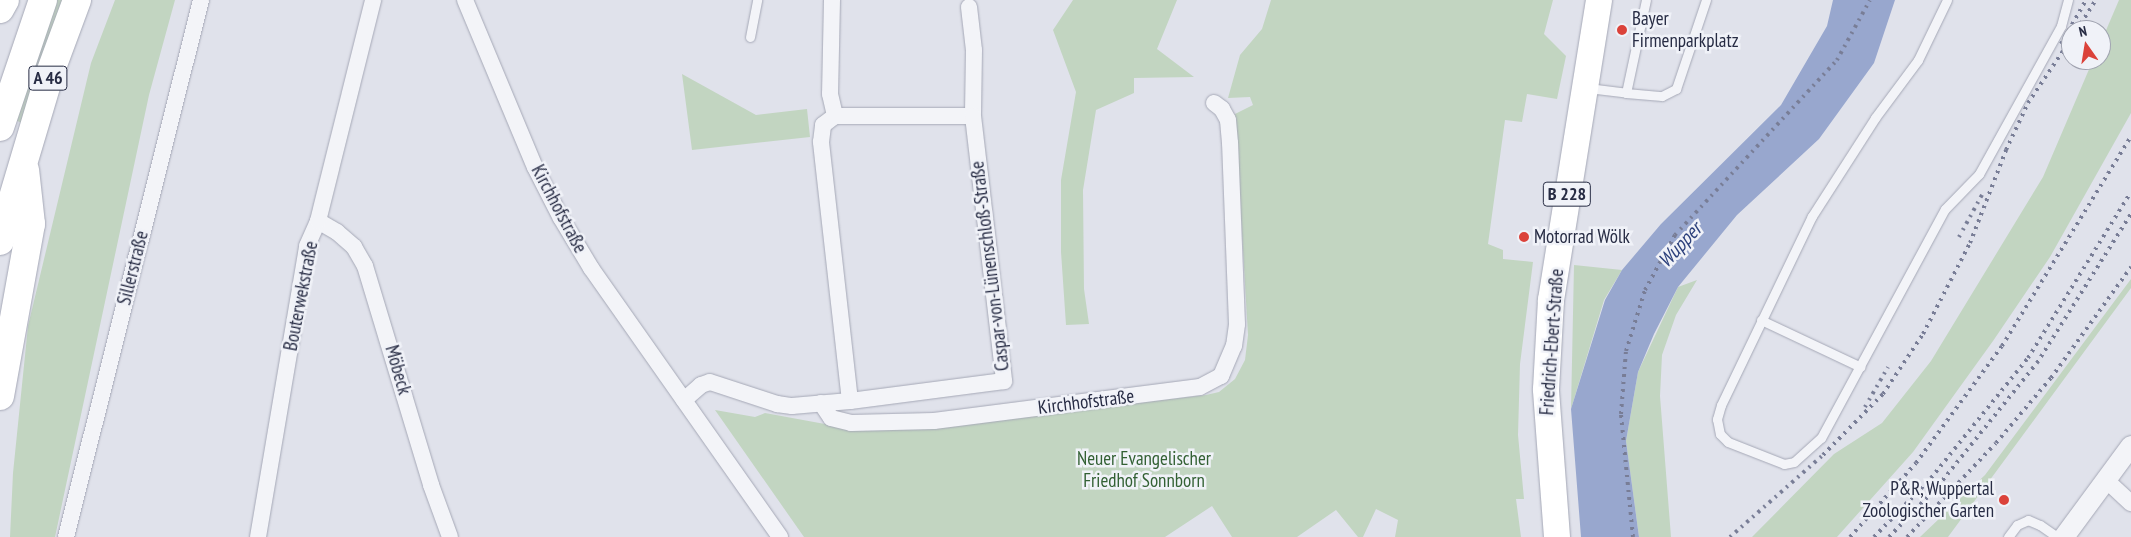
<!DOCTYPE html>
<html>
<head>
<meta charset="utf-8">
<style>
  body { margin:0 }
  #map { position:relative; width:2131px; height:537px; overflow:hidden; background:#e0e2eb; font-family:"PT Sans Narrow",sans-serif }
  div>[style] { position:absolute }
  [style*='--x'] { left:calc(var(--x)*1px); top:calc(var(--y)*1px); width:calc(var(--w)*1px); rotate:calc(var(--a)*1deg) }
  .green>* { inset:0; background:#c2d5c1 }
  .water>* { inset:0; background:#98a7ce }
  .roads { filter:drop-shadow(0 0 1px #a5a8b6) drop-shadow(0 0 1px #a5a8b6) }
  .service>* { height:9px; margin:-4.5px; padding:0 4.5px; transform-origin:4.5px; border-radius:4.5px; background:#f3f4f8 }
  .minor>* { height:16px; margin:-8px; padding:0 8px; transform-origin:8px; border-radius:8px; background:#f3f4f8 }
  .tertiary>* { height:20px; margin:-10px; padding:0 10px; transform-origin:10px; border-radius:10px; background:#f3f4f8 }
  .primary>* { height:26px; margin:-13px; padding:0 13px; transform-origin:13px; border-radius:13px; background:#fff }
  .motorway>* { height:28px; margin:-14px; padding:0 14px; transform-origin:14px; border-radius:14px; background:#fff }
  .rail>* { height:4px; margin-top:-2px; transform-origin:0; background:repeating-linear-gradient(90deg,#787d96 0 2.5px,transparent 0 7.5px) }
  .dots>* { width:14px; height:14px; translate:-50% -50%; box-sizing:border-box; border:2px solid #f0f2f8; border-radius:50% }
  span { translate:-50% -50%; white-space:nowrap; text-align:center; line-height:1.15; -webkit-text-stroke:5px #f0f2f8; paint-order:stroke }
  .shield-label span { padding:1px 4px; background:#f0f2f8; border:1px solid; border-radius:4px; -webkit-text-stroke-width:0 }
  .shield-label { font-size:18px; color:#272c44; font-weight:700 }
  .poi-label { font-size:19px; color:#272c44 }
  .left { translate:0 -50%; text-align:left }
  .right { translate:-100% -50%; text-align:right }
  .street-label { font-size:19px; color:#272c44 }
  .park-label { font-size:19px; color:#336134 }
  .water-label { font-size:20px; color:#2d417c; font-style:italic }
  .north { position:absolute; left:2061px; top:20px; width:50px; height:50px; box-sizing:border-box; background:#f0f2f8; border:1px solid #a0a3b0; border-radius:50%; rotate:347deg; font-size:14px; font-weight:700; line-height:20px; text-align:center; color:#272c44 }
  .north::after { content:''; display:block; margin:auto; width:18px; height:22px; background:#db423a; clip-path:polygon(50% 0,100% 100%,50% 72%,0 100%) }
</style>
</head>
<body>
<div id="map">
  <div class="green">
    <i style="clip-path:polygon(55px 0,65px 0,22px 123px,15px 120px)"></i>
    <i style="clip-path:polygon(115px 0,175px 0,149px 95px,55px 537px,10px 537px,13px 473px,28px 326px,91px 63px)"></i>
    <i style="clip-path:polygon(1073px 0,1177px 0,1157px 49px,1194px 77px,1134px 78px,1134px 93px,1096px 110px,1083px 190px,1084px 289px,1089px 324px,1066px 325px,1061px 252px,1061px 180px,1076px 92px,1053px 30px)"></i>
    <i style="clip-path:polygon(1271px 0,1553px 0,1544px 34px,1566px 56px,1557px 99px,1527px 94px,1522px 122px,1505px 120px,1488px 244px,1503px 250px,1503px 259px,1533px 262px,1520px 364px,1518px 435px,1524px 499px,1516px 499px,1521px 537px,1395px 537px,1398px 520px,1376px 509px,1363px 537px,1358px 537px,1336px 510px,1297px 537px,1232px 537px,1212px 506px,1165px 537px,804px 537px,715px 410px,755px 417px,765px 413px,852px 429px,933px 426px,1206px 395px,1219px 392px,1235px 379px,1245px 360px,1248px 335px,1235px 114px,1253px 105px,1250px 97px,1228px 98px,1240px 55px,1262px 29px)"></i>
    <i style="clip-path:polygon(2119px 0,2131px 0,2131px 113px,2050px 257px,1993px 341px,1913px 452px,1837px 537px,1752px 537px,1834px 454px,1882px 423px,1931px 361px,2043px 177px,2093px 60px,2101px 60px,2101px 42px)"></i>
    <i style="clip-path:polygon(682px 74px,756px 115px,807px 109px,810px 137px,692px 150px)"></i>
    <i style="clip-path:polygon(1574px 265px,1622px 270px,1604px 300px,1571px 409px)"></i>
    <i style="clip-path:polygon(2131px 279px,2131px 288px,1948px 537px,1920px 537px,1985px 475px)"></i>
    <i style="clip-path:polygon(1697px 280px,1676px 315px,1662px 355px,1660px 396px,1671px 537px,1639px 537px,1626px 441px,1638px 372px,1678px 287px)"></i>
  </div>
  <div class="water">
    <i style="clip-path:polygon(1833px 0,1895px 0,1874px 63px,1819px 139px,1737px 215px,1678px 287px,1654px 334px,1638px 372px,1626px 441px,1639px 537px,1581px 537px,1571px 409px,1605px 300px,1622px 270px,1661px 224px,1781px 105px,1827px 26px)"></i>
  </div>
  <div class="roads">
    <div class="service">
      <i style="--x:1947;--y:0;--w:67;--a:115.8"></i>
      <i style="--x:1918;--y:60;--w:72;--a:126.6"></i>
      <i style="--x:1875;--y:118;--w:117;--a:122.7"></i>
      <i style="--x:1812;--y:216;--w:210;--a:115.7"></i>
      <i style="--x:1721;--y:405;--w:15;--a:106"></i>
      <i style="--x:1717;--y:419;--w:15;--a:79"></i>
      <i style="--x:1720;--y:434;--w:11;--a:45"></i>
      <i style="--x:1728;--y:442;--w:60;--a:21.4"></i>
      <i style="--x:1784;--y:464;--w:10;--a:-11"></i>
      <i style="--x:1794;--y:462;--w:36;--a:-42"></i>
      <i style="--x:1821;--y:438;--w:260;--a:-61.6"></i>
      <i style="--x:1945;--y:209;--w:49;--a:-45.8"></i>
      <i style="--x:1979;--y:174;--w:169;--a:-61"></i>
      <i style="--x:2061;--y:26;--w:27;--a:-75"></i>
      <i style="--x:750;--y:37;--w:38;--a:-79"></i>
      <i style="--x:1588;--y:88;--w:38;--a:7"></i>
      <i style="--x:1626;--y:93;--w:95;--a:-77.9"></i>
      <i style="--x:1626;--y:93;--w:36;--a:5"></i>
      <i style="--x:1662;--y:96;--w:16;--a:-27"></i>
      <i style="--x:1676;--y:89;--w:94;--a:-71.4"></i>
      <i style="--x:1761;--y:320;--w:110;--a:25.2"></i>
      <i style="--x:2008;--y:537;--w:15;--a:-53"></i>
      <i style="--x:2017;--y:525;--w:12;--a:-24"></i>
      <i style="--x:2028;--y:520;--w:13;--a:23"></i>
      <i style="--x:2040;--y:525;--w:21;--a:35"></i>
    </div>
    <div class="minor">
      <i style="--x:465;--y:0;--w:181;--a:67.3"></i>
      <i style="--x:535;--y:167;--w:57;--a:63"></i>
      <i style="--x:561;--y:218;--w:58;--a:59"></i>
      <i style="--x:591;--y:268;--w:329;--a:54.9"></i>
      <i style="--x:832;--y:0;--w:94;--a:91.2"></i>
      <i style="--x:830;--y:94;--w:23;--a:77"></i>
      <i style="--x:969;--y:7;--w:43;--a:83.4"></i>
      <i style="--x:974;--y:50;--w:66;--a:90.9"></i>
      <i style="--x:318;--y:221;--w:22;--a:30"></i>
      <i style="--x:337;--y:232;--w:23;--a:41"></i>
      <i style="--x:354;--y:247;--w:22;--a:60"></i>
      <i style="--x:365;--y:266;--w:229;--a:73.2"></i>
      <i style="--x:431;--y:485;--w:55;--a:69.9"></i>
      <i style="--x:684;--y:400;--w:23;--a:-41"></i>
      <i style="--x:701;--y:385;--w:9;--a:-18"></i>
      <i style="--x:710;--y:382;--w:71;--a:18.2"></i>
      <i style="--x:777;--y:404;--w:15;--a:8"></i>
      <i style="--x:792;--y:406;--w:58;--a:-4.9"></i>
      <i style="--x:850;--y:401;--w:261;--a:-96.4"></i>
      <i style="--x:821;--y:142;--w:17;--a:-83"></i>
      <i style="--x:823;--y:125;--w:15;--a:-37"></i>
      <i style="--x:835;--y:116;--w:138;--a:0"></i>
      <i style="--x:973;--y:116;--w:267;--a:83.3"></i>
      <i style="--x:1004;--y:381;--w:155;--a:172.6"></i>
      <i style="--x:821;--y:403;--w:18;--a:56"></i>
      <i style="--x:831;--y:418;--w:21;--a:14"></i>
      <i style="--x:851;--y:423;--w:83;--a:-1.4"></i>
      <i style="--x:934;--y:421;--w:268;--a:-7.3"></i>
      <i style="--x:1200;--y:387;--w:24;--a:-28"></i>
      <i style="--x:1221;--y:376;--w:33;--a:-67"></i>
      <i style="--x:1234;--y:346;--w:22;--a:-82"></i>
      <i style="--x:1237;--y:324;--w:181;--a:-92.2"></i>
      <i style="--x:1230;--y:143;--w:23;--a:-95"></i>
      <i style="--x:1228;--y:120;--w:13;--a:-119"></i>
      <i style="--x:1222;--y:109;--w:10;--a:-143"></i>
      <i style="--x:2106;--y:480;--w:34;--a:43"></i>
      <i style="--x:66;--y:537;--w:554;--a:-75.89"></i>
      <i style="--x:258;--y:537;--w:295;--a:-80.4"></i>
      <i style="--x:307;--y:246;--w:27;--a:-66"></i>
      <i style="--x:318;--y:221;--w:228;--a:-76"></i>
    </div>
    <div class="tertiary">
      <i style="--x:2064;--y:537;--w:113;--a:-53.6"></i>
    </div>
    <div class="primary">
      <i style="--x:1557;--y:537;--w:148;--a:-94.3"></i>
      <i style="--x:1546;--y:389;--w:89;--a:-86.8"></i>
      <i style="--x:1551;--y:300;--w:304;--a:-80.9"></i>
    </div>
    <div class="motorway">
      <i style="--x:0;--y:9;--w:10;--a:-61"></i>
      <i style="--x:0;--y:127;--w:134;--a:-71.3"></i>
      <i style="--x:0;--y:241;--w:175;--a:-73.4"></i>
      <i style="--x:50;--y:73;--w:78;--a:-69.7"></i>
      <i style="--x:0;--y:396;--w:175;--a:-79.8"></i>
      <i style="--x:31;--y:224;--w:54;--a:-96.3"></i>
    </div>
  </div>
  <div class="rail">
    <i style="--x:2077;--y:30;--w:36;--a:-58"></i>
    <i style="--x:2061;--y:44;--w:51;--a:-60.4"></i>
    <i style="--x:1959;--y:237;--w:50;--a:-61.4"></i>
    <i style="--x:1865;--y:407;--w:46;--a:-60.1"></i>
    <i style="--x:1633;--y:537;--w:124;--a:-95.6"></i>
    <i style="--x:1621;--y:414;--w:63;--a:-85.5"></i>
    <i style="--x:1626;--y:351;--w:64;--a:-72.7"></i>
    <i style="--x:1645;--y:290;--w:63;--a:-61.4"></i>
    <i style="--x:1675;--y:235;--w:238;--a:-47.2"></i>
    <i style="--x:1837;--y:60;--w:68;--a:-61.2"></i>
    <i style="--x:1730;--y:537;--w:124;--a:-41.4"></i>
    <i style="--x:1823;--y:455;--w:86;--a:-45.5"></i>
    <i style="--x:1883;--y:394;--w:72;--a:-56.3"></i>
    <i style="--x:1923;--y:334;--w:102;--a:-62.7"></i>
    <i style="--x:1970;--y:243;--w:100;--a:-68.8"></i>
    <i style="--x:2006;--y:150;--w:52;--a:-64.9"></i>
    <i style="--x:2028;--y:103;--w:77;--a:-56.1"></i>
    <i style="--x:1850;--y:537;--w:99;--a:-48.3"></i>
    <i style="--x:1916;--y:463;--w:145;--a:-53.7"></i>
    <i style="--x:2002;--y:346;--w:246;--a:-58.4"></i>
    <i style="--x:1874;--y:537;--w:82;--a:-46"></i>
    <i style="--x:1931;--y:478;--w:154;--a:-51.1"></i>
    <i style="--x:2028;--y:358;--w:195;--a:-58.2"></i>
    <i style="--x:1889;--y:537;--w:71;--a:-46.1"></i>
    <i style="--x:1938;--y:486;--w:158;--a:-51.2"></i>
    <i style="--x:2037;--y:363;--w:176;--a:-57.8"></i>
    <i style="--x:1907;--y:537;--w:129;--a:-46.6"></i>
    <i style="--x:1996;--y:443;--w:85;--a:-49.8"></i>
    <i style="--x:2051;--y:378;--w:137;--a:-54.2"></i>
  </div>
  <div class="dots">
    <i style="left:1622px;top:30px;background:#db423a"></i>
    <i style="left:1524px;top:237px;background:#db423a"></i>
    <i style="left:2004px;top:500px;background:#db423a"></i>
  </div>
  <div class="shield-label">
    <span style="left:48px;top:78px">A 46</span>
    <span style="left:1567px;top:194px">B 228</span>
  </div>
  <div class="poi-label">
    <span class="left" style="left:1632px;top:30px">Bayer<br>Firmenparkplatz</span>
    <span class="left" style="left:1534px;top:237px">Motorrad Wölk</span>
    <span class="right" style="left:1994px;top:500px">P&amp;R, Wuppertal<br>Zoologischer Garten</span>
  </div>
  <div class="street-label">
    <span style="left:559px;top:209px;rotate:62deg">Kirchhofstraße</span>
    <span style="left:990px;top:266px;rotate:-97deg">Caspar-von-Lünenschloß-Straße</span>
    <span style="left:133px;top:268px;rotate:-76deg">Sillerstraße</span>
    <span style="left:301px;top:296px;rotate:-79deg">Bouterwekstraße</span>
    <span style="left:1552px;top:342px;rotate:-86deg">Friedrich-Ebert-Straße</span>
    <span style="left:398px;top:370px;rotate:74deg">Möbeck</span>
    <span style="left:1086px;top:402px;rotate:-7deg">Kirchhofstraße</span>
  </div>
  <div class="park-label">
    <span style="left:1144px;top:470px">Neuer Evangelischer<br>Friedhof Sonnborn</span>
  </div>
  <div class="water-label">
    <span style="left:1680px;top:245px;rotate:-47deg">Wupper</span>
  </div>
  <div class="north">N</div>
</div>
</body>
</html>
